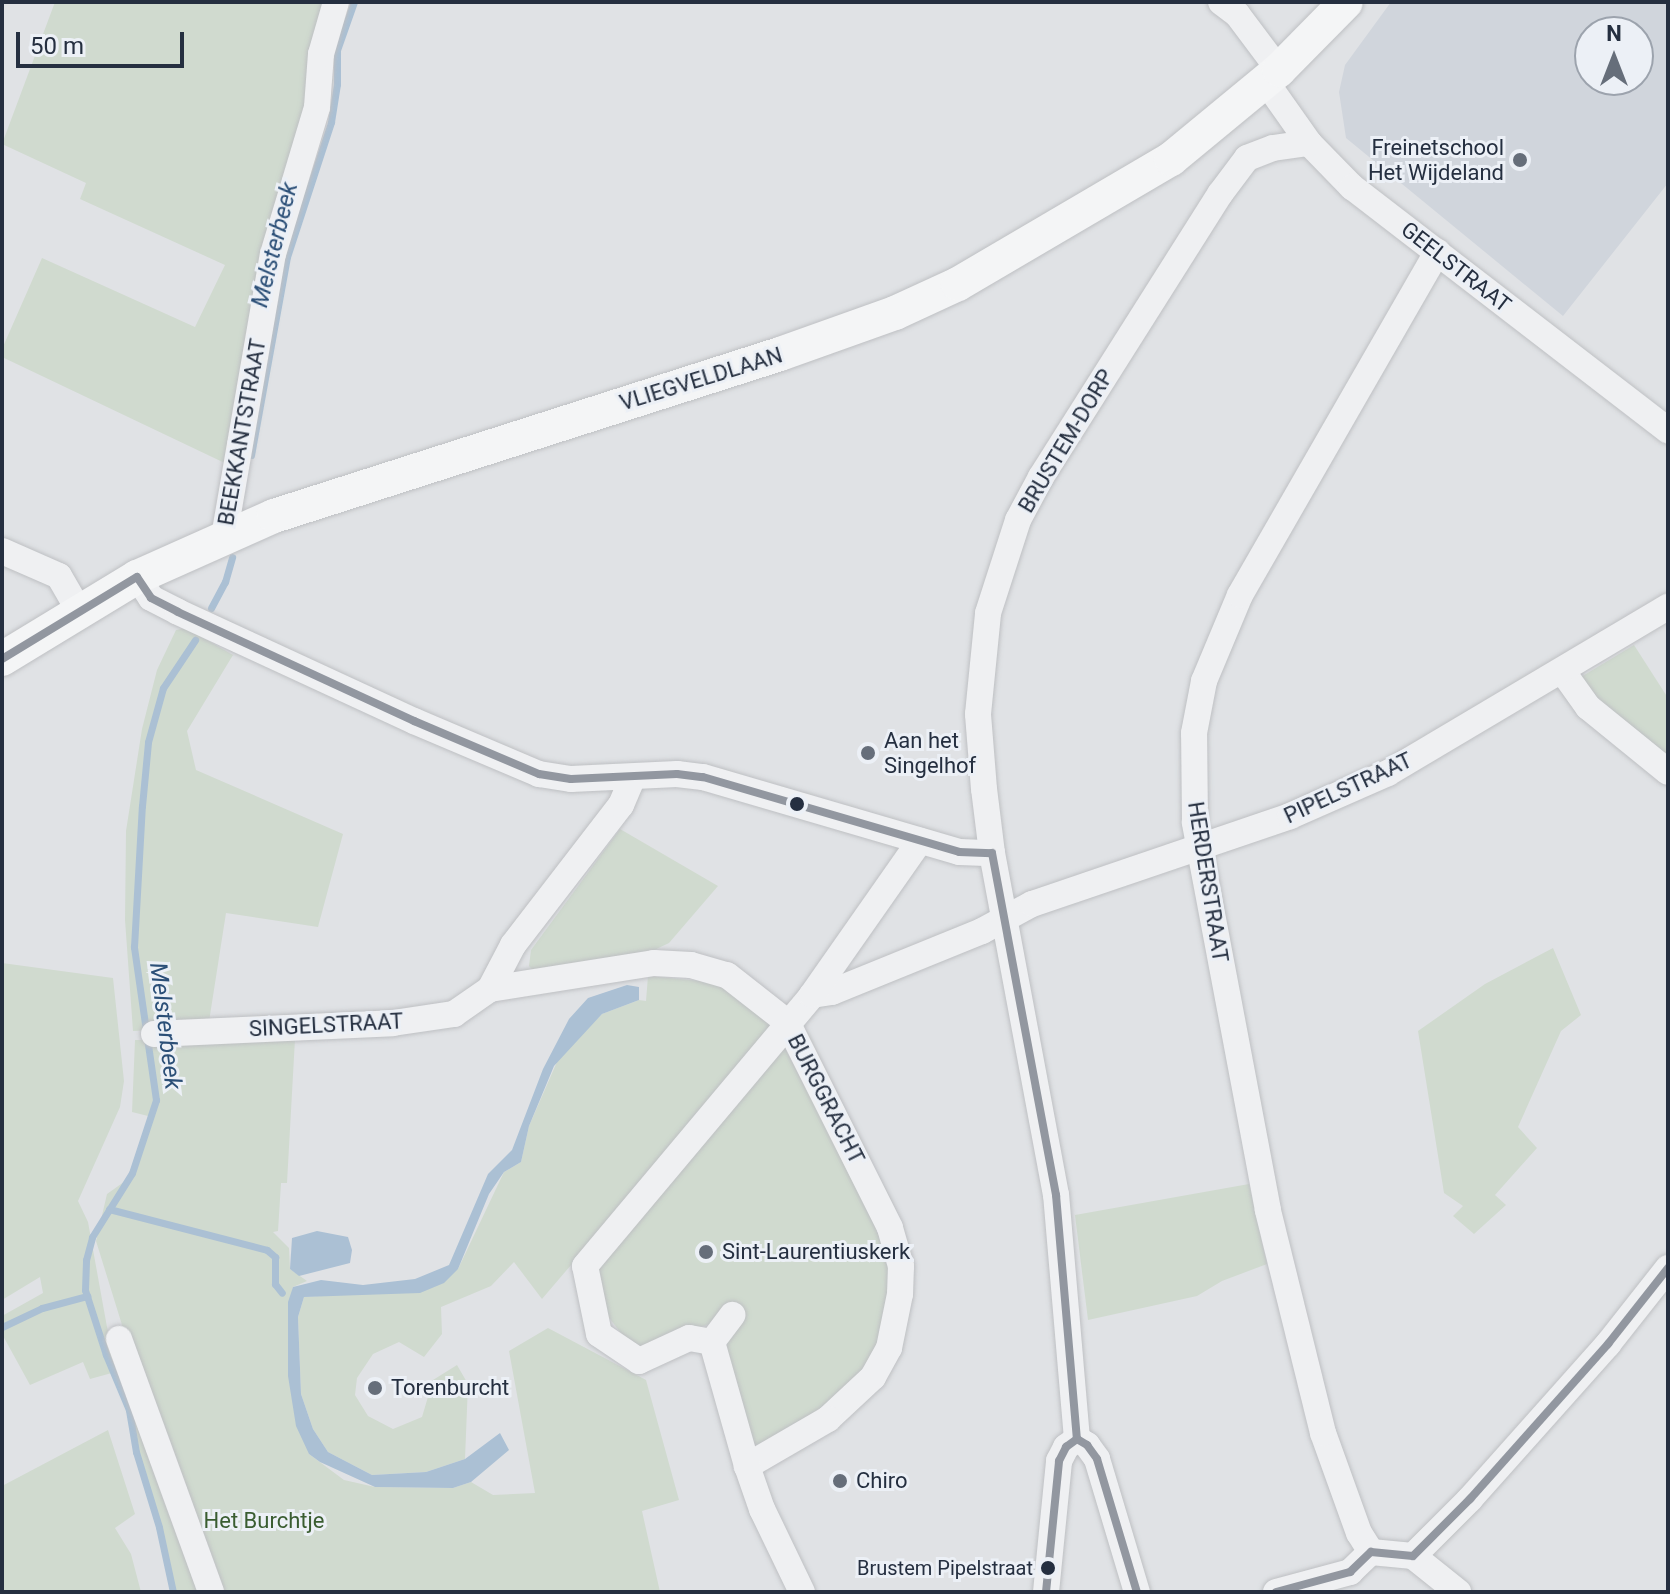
<!DOCTYPE html>
<html>
<head>
<meta charset="utf-8">
<style>
  body { margin:0 }
  #map { position:relative; width:1670px; height:1594px; overflow:hidden; background:#e0e2e5; font-family:Roboto,sans-serif }
  div>[style] { position:absolute }
  [style*='--x'] { left:calc(var(--x)*1px); top:calc(var(--y)*1px); width:calc(var(--w)*1px); rotate:calc(var(--a)*1deg) }
  .built>* { inset:0; background:#d0d5dc }
  .green>* { inset:0; background:#d0dacf }
  .water>* { inset:0; background:#abc0d4 }
  .stream>* { height:7px; margin:-3.5px; padding:0 3.5px; transform-origin:3.5px; border-radius:3.5px; background:#abc0d4 }
  .roads { filter:drop-shadow(0 0 2px #bec0c3) drop-shadow(0 0 2px #bec0c3) }
  .minor>* { height:26px; margin:-13px; padding:0 13px; transform-origin:13px; border-radius:13px; background:#eff0f2 }
  .major>* { height:34px; margin:-17px; padding:0 17px; transform-origin:17px; border-radius:17px; background:#f4f5f6 }
  .bus-1>* { height:8px; margin:-4px; padding:0 4px; transform-origin:4px; border-radius:4px; background:#9297a0 }
  .dots>* { width:22px; height:22px; translate:-50% -50%; box-sizing:border-box; border:4px solid #ecf0f6; border-radius:50% }
  span { translate:-50% -50%; white-space:nowrap; text-align:center; line-height:1.15; -webkit-text-stroke:6px #ecf0f6; paint-order:stroke }
  .bus-label { font-size:20px; color:#252f40 }
  .right { translate:-100% -50%; text-align:right }
  .poi-label { font-size:22px; color:#252f40 }
  .left { translate:0 -50%; text-align:left }
  .street-label { font-size:22px; color:#252f40 }
  .park-label { font-size:22px; color:#3a5d31 }
  .water-label { font-size:24px; color:#2b4f77; font-style:italic }
  .frame { position:absolute; inset:0; border:4px solid #252f40; pointer-events:none }
  .north { position:absolute; left:1574px; top:16px; width:80px; height:80px; box-sizing:border-box; background:#ecf0f6; border:2px solid #9ca3ad; border-radius:50%; rotate:0deg; font-size:22px; font-weight:700; line-height:32px; text-align:center; color:#252f40 }
  .north::after { content:''; display:block; margin:auto; width:28px; height:36px; background:#666e7a; clip-path:polygon(50% 0,100% 100%,50% 72%,0 100%) }
  .scale { position:absolute; left:16px; top:32px; width:168px; height:36px; box-sizing:border-box; border:4px solid #252f40; border-top:0; padding-left:10px; font-size:24px; line-height:28px; white-space:nowrap; color:#252f40; -webkit-text-stroke:6px #ecf0f6; paint-order:stroke }
</style>
</head>
<body>
<div id="map">
  <div class="built">
    <i style="clip-path:polygon(evenodd,1391px 2px,1668px 2px,1668px 183px,1563px 316px,1346px 138px,1339px 92px,1345px 65px,1391px 2px,1590px 32px,1638px 32px,1638px 80px,1590px 80px,1590px 32px)"></i>
  </div>
  <div class="green">
    <i style="clip-path:polygon(55px 2px,332px 2px,231px 466px,2px 357px,2px 349px,42px 258px,195px 327px,225px 265px,80px 199px,86px 183px,2px 144px)"></i>
    <i style="clip-path:polygon(186px 628px,233px 655px,187px 731px,196px 770px,343px 834px,318px 927px,226px 913px,208px 1028px,133px 1031px,125px 920px,126px 831px,142px 729px,157px 670px,176px 630px)"></i>
    <i style="clip-path:polygon(1634px 645px,1668px 698px,1668px 756px,1576px 680px)"></i>
    <i style="clip-path:polygon(620px 829px,718px 886px,669px 943px,646px 954px,534px 972px,529px 966px,531px 950px)"></i>
    <i style="clip-path:polygon(1553px 948px,1581px 1015px,1561px 1031px,1518px 1127px,1537px 1148px,1495px 1195px,1506px 1205px,1474px 1234px,1453px 1216px,1463px 1206px,1444px 1193px,1418px 1031px,1485px 984px)"></i>
    <i style="clip-path:polygon(2px 963px,113px 978px,124px 1081px,120px 1107px,78px 1201px,88px 1222px,107px 1327px,119px 1371px,205px 1592px,175px 1592px,119px 1371px,90px 1379px,83px 1362px,30px 1385px,2px 1334px,2px 1316px,43px 1293px,40px 1277px,2px 1300px)"></i>
    <i style="clip-path:polygon(648px 976px,722px 983px,775px 1026px,542px 1299px,514px 1262px,491px 1286px,441px 1307px,442px 1334px,424px 1357px,399px 1342px,373px 1354px,357px 1378px,355px 1395px,368px 1416px,393px 1429px,422px 1417px,433px 1380px,457px 1365px,468px 1384px,465px 1459px,426px 1472px,372px 1475px,328px 1452px,313px 1429px,301px 1394px,298px 1317px,304px 1297px,355px 1294px,458px 1269px,504px 1172px,521px 1162px,529px 1126px,560px 1055px,602px 1014px,639px 1000px,646px 1001px)"></i>
    <i style="clip-path:polygon(295px 1039px,287px 1183px,281px 1183px,278px 1231px,273px 1232px,289px 1248px,290px 1269px,307px 1281px,293px 1287px,288px 1315px,309px 1454px,344px 1480px,375px 1487px,453px 1488px,471px 1482px,493px 1495px,535px 1493px,509px 1351px,548px 1328px,646px 1380px,679px 1500px,642px 1511px,660px 1592px,221px 1592px,127px 1341px,96px 1241px,107px 1194px,135px 1174px,148px 1116px,132px 1112px,135px 1040px)"></i>
    <i style="clip-path:polygon(782px 1043px,876px 1223px,893px 1270px,884px 1331px,857px 1385px,752px 1457px,712px 1323px,635px 1351px,603px 1310px,586px 1276px)"></i>
    <i style="clip-path:polygon(1249px 1184px,1267px 1264px,1222px 1281px,1197px 1296px,1088px 1320px,1075px 1215px)"></i>
    <i style="clip-path:polygon(108px 1430px,135px 1514px,115px 1528px,131px 1554px,141px 1592px,2px 1592px,2px 1486px)"></i>
  </div>
  <div class="water">
    <i style="clip-path:polygon(627px 985px,639px 987px,639px 1000px,602px 1014px,554px 1066px,529px 1126px,521px 1162px,504px 1172px,489px 1194px,458px 1269px,444px 1283px,420px 1293px,304px 1297px,298px 1317px,301px 1394px,313px 1429px,328px 1452px,372px 1475px,426px 1472px,465px 1459px,500px 1433px,509px 1450px,471px 1482px,453px 1488px,375px 1487px,320px 1462px,309px 1454px,296px 1426px,288px 1376px,288px 1302px,293px 1287px,321px 1280px,363px 1285px,415px 1279px,449px 1265px,488px 1174px,512px 1150px,543px 1069px,569px 1019px,588px 998px)"></i>
    <i style="clip-path:polygon(317px 1231px,348px 1237px,352px 1250px,350px 1263px,299px 1276px,290px 1269px,292px 1238px)"></i>
  </div>
  <div class="stream">
    <i style="--x:251;--y:455;--w:201;--a:-79.7"></i>
    <i style="--x:287;--y:257;--w:142;--a:-71.9"></i>
    <i style="--x:331;--y:122;--w:38;--a:-81"></i>
    <i style="--x:337;--y:84;--w:34;--a:-90"></i>
    <i style="--x:337;--y:50;--w:51;--a:-70.5"></i>
    <i style="--x:211;--y:608;--w:30;--a:-62"></i>
    <i style="--x:225;--y:582;--w:26;--a:-74"></i>
    <i style="--x:109;--y:1209;--w:163;--a:14.5"></i>
    <i style="--x:267;--y:1250;--w:11;--a:41"></i>
    <i style="--x:275;--y:1257;--w:27;--a:90"></i>
    <i style="--x:275;--y:1284;--w:11;--a:52"></i>
    <i style="--x:2;--y:1327;--w:44;--a:-25.4"></i>
    <i style="--x:42;--y:1308;--w:47;--a:-14.9"></i>
    <i style="--x:173;--y:1592;--w:66;--a:-102.2"></i>
    <i style="--x:159;--y:1527;--w:78;--a:-107"></i>
    <i style="--x:136;--y:1452;--w:43;--a:-99.5"></i>
    <i style="--x:129;--y:1410;--w:60;--a:-112.7"></i>
    <i style="--x:106;--y:1355;--w:68;--a:-107.9"></i>
    <i style="--x:85;--y:1290;--w:30;--a:-88"></i>
    <i style="--x:86;--y:1260;--w:24;--a:-75"></i>
    <i style="--x:92;--y:1237;--w:75;--a:-58"></i>
    <i style="--x:132;--y:1173;--w:77;--a:-71.8"></i>
    <i style="--x:156;--y:1100;--w:155;--a:-98.2"></i>
    <i style="--x:134;--y:947;--w:141;--a:-86.8"></i>
    <i style="--x:142;--y:806;--w:64;--a:-84.6"></i>
    <i style="--x:148;--y:742;--w:56;--a:-74.5"></i>
    <i style="--x:163;--y:688;--w:58;--a:-56.3"></i>
  </div>
  <div class="roads">
    <div class="minor">
      <i style="--x:1221;--y:2;--w:20;--a:37"></i>
      <i style="--x:1237;--y:14;--w:70;--a:53.1"></i>
      <i style="--x:1266;--y:82;--w:75;--a:54.8"></i>
      <i style="--x:1309;--y:143;--w:62;--a:45.7"></i>
      <i style="--x:1352;--y:187;--w:399;--a:37.6"></i>
      <i style="--x:224;--y:537;--w:287;--a:-80.2"></i>
      <i style="--x:273;--y:254;--w:153;--a:-73.3"></i>
      <i style="--x:317;--y:107;--w:53;--a:-85.7"></i>
      <i style="--x:321;--y:54;--w:54;--a:-73.9"></i>
      <i style="--x:2;--y:551;--w:62;--a:23.7"></i>
      <i style="--x:59;--y:576;--w:39;--a:60"></i>
      <i style="--x:137;--y:577;--w:25;--a:56"></i>
      <i style="--x:151;--y:598;--w:30;--a:27"></i>
      <i style="--x:178;--y:612;--w:260;--a:24.8"></i>
      <i style="--x:414;--y:721;--w:136;--a:23"></i>
      <i style="--x:539;--y:774;--w:32;--a:9"></i>
      <i style="--x:571;--y:779;--w:106;--a:-2.7"></i>
      <i style="--x:677;--y:774;--w:26;--a:7"></i>
      <i style="--x:703;--y:777;--w:267;--a:16.3"></i>
      <i style="--x:959;--y:852;--w:33;--a:2"></i>
      <i style="--x:1563;--y:672;--w:43;--a:54.5"></i>
      <i style="--x:1588;--y:707;--w:103;--a:39.1"></i>
      <i style="--x:490;--y:989;--w:166;--a:-9"></i>
      <i style="--x:654;--y:963;--w:37;--a:3"></i>
      <i style="--x:691;--y:965;--w:37;--a:16"></i>
      <i style="--x:727;--y:975;--w:76;--a:38.1"></i>
      <i style="--x:787;--y:1022;--w:230;--a:63.4"></i>
      <i style="--x:890;--y:1228;--w:40;--a:74"></i>
      <i style="--x:901;--y:1266;--w:28;--a:92"></i>
      <i style="--x:900;--y:1294;--w:55;--a:101.5"></i>
      <i style="--x:889;--y:1348;--w:33;--a:119"></i>
      <i style="--x:873;--y:1377;--w:62;--a:137"></i>
      <i style="--x:828;--y:1419;--w:94;--a:149.9"></i>
      <i style="--x:812;--y:995;--w:20;--a:-9"></i>
      <i style="--x:832;--y:992;--w:162;--a:-22.1"></i>
      <i style="--x:982;--y:931;--w:57;--a:-28.4"></i>
      <i style="--x:1032;--y:904;--w:273;--a:-18.8"></i>
      <i style="--x:1290;--y:816;--w:107;--a:-23.7"></i>
      <i style="--x:1388;--y:773;--w:326;--a:-30.7"></i>
      <i style="--x:154;--y:1034;--w:239;--a:-2.6"></i>
      <i style="--x:393;--y:1023;--w:62;--a:-8.4"></i>
      <i style="--x:454;--y:1014;--w:44;--a:-34.8"></i>
      <i style="--x:490;--y:989;--w:50;--a:-62.4"></i>
      <i style="--x:513;--y:945;--w:177;--a:-52.4"></i>
      <i style="--x:621;--y:805;--w:30;--a:-67"></i>
      <i style="--x:119;--y:1339;--w:269;--a:70"></i>
      <i style="--x:712;--y:1342;--w:23;--a:-170"></i>
      <i style="--x:689;--y:1338;--w:55;--a:155.3"></i>
      <i style="--x:639;--y:1361;--w:48;--a:-146"></i>
      <i style="--x:599;--y:1334;--w:69;--a:-101.6"></i>
      <i style="--x:585;--y:1266;--w:354;--a:-50"></i>
      <i style="--x:812;--y:995;--w:188;--a:-55"></i>
      <i style="--x:712;--y:1342;--w:129;--a:74.2"></i>
      <i style="--x:747;--y:1466;--w:46;--a:70.8"></i>
      <i style="--x:762;--y:1509;--w:92;--a:64.3"></i>
      <i style="--x:712;--y:1342;--w:34;--a:-53"></i>
      <i style="--x:1077;--y:1439;--w:245;--a:-94.9"></i>
      <i style="--x:1056;--y:1195;--w:348;--a:-100.6"></i>
      <i style="--x:992;--y:853;--w:64;--a:-97.1"></i>
      <i style="--x:984;--y:789;--w:75;--a:-94.6"></i>
      <i style="--x:978;--y:714;--w:101;--a:-84.3"></i>
      <i style="--x:988;--y:613;--w:98;--a:-72.1"></i>
      <i style="--x:1018;--y:520;--w:49;--a:-61.9"></i>
      <i style="--x:1041;--y:477;--w:335;--a:-57.7"></i>
      <i style="--x:1220;--y:194;--w:45;--a:-53.1"></i>
      <i style="--x:1247;--y:158;--w:28;--a:-21"></i>
      <i style="--x:1273;--y:148;--w:36;--a:-8"></i>
      <i style="--x:1077;--y:1439;--w:12;--a:31"></i>
      <i style="--x:1087;--y:1445;--w:17;--a:54"></i>
      <i style="--x:1097;--y:1459;--w:139;--a:73.3"></i>
      <i style="--x:1371;--y:1552;--w:22;--a:-122"></i>
      <i style="--x:1359;--y:1533;--w:106;--a:-109.8"></i>
      <i style="--x:1323;--y:1433;--w:230;--a:-103.9"></i>
      <i style="--x:1268;--y:1210;--w:395;--a:-100.7"></i>
      <i style="--x:1195;--y:822;--w:89;--a:-90.6"></i>
      <i style="--x:1194;--y:733;--w:53;--a:-79.1"></i>
      <i style="--x:1204;--y:681;--w:93;--a:-67.3"></i>
      <i style="--x:1240;--y:595;--w:396;--a:-60.1"></i>
      <i style="--x:1413;--y:1556;--w:81;--a:-45"></i>
      <i style="--x:1470;--y:1499;--w:208;--a:-48.3"></i>
      <i style="--x:1608;--y:1344;--w:97;--a:-51.7"></i>
      <i style="--x:1413;--y:1556;--w:58;--a:38.7"></i>
      <i style="--x:1046;--y:1592;--w:132;--a:-84.3"></i>
      <i style="--x:1059;--y:1461;--w:16;--a:-63"></i>
      <i style="--x:1066;--y:1447;--w:14;--a:-36"></i>
      <i style="--x:1276;--y:1592;--w:77;--a:-15.1"></i>
      <i style="--x:1350;--y:1572;--w:29;--a:-44"></i>
      <i style="--x:1371;--y:1552;--w:42;--a:5.4"></i>
    </div>
    <div class="major">
      <i style="--x:2;--y:659;--w:158;--a:-31.3"></i>
      <i style="--x:137;--y:577;--w:150;--a:-24"></i>
      <i style="--x:274;--y:516;--w:531;--a:-17.75"></i>
      <i style="--x:780;--y:354;--w:122;--a:-19.6"></i>
      <i style="--x:895;--y:313;--w:69;--a:-24.7"></i>
      <i style="--x:958;--y:284;--w:247;--a:-30.4"></i>
      <i style="--x:1171;--y:159;--w:140;--a:-39.5"></i>
      <i style="--x:1279;--y:70;--w:95;--a:-45.4"></i>
    </div>
  </div>
  <div class="bus-1">
    <i style="--x:137;--y:577;--w:25;--a:56"></i>
    <i style="--x:151;--y:598;--w:30;--a:27"></i>
    <i style="--x:178;--y:612;--w:260;--a:24.8"></i>
    <i style="--x:414;--y:721;--w:136;--a:23"></i>
    <i style="--x:539;--y:774;--w:32;--a:9"></i>
    <i style="--x:571;--y:779;--w:106;--a:-2.7"></i>
    <i style="--x:677;--y:774;--w:26;--a:7"></i>
    <i style="--x:703;--y:777;--w:267;--a:16.3"></i>
    <i style="--x:959;--y:852;--w:33;--a:2"></i>
    <i style="--x:2;--y:659;--w:158;--a:-31.3"></i>
    <i style="--x:992;--y:853;--w:348;--a:79.4"></i>
    <i style="--x:1056;--y:1195;--w:245;--a:85.1"></i>
    <i style="--x:1077;--y:1439;--w:12;--a:31"></i>
    <i style="--x:1087;--y:1445;--w:17;--a:54"></i>
    <i style="--x:1097;--y:1459;--w:139;--a:73.3"></i>
    <i style="--x:1413;--y:1556;--w:81;--a:-45"></i>
    <i style="--x:1470;--y:1499;--w:208;--a:-48.3"></i>
    <i style="--x:1608;--y:1344;--w:97;--a:-51.7"></i>
    <i style="--x:1046;--y:1592;--w:132;--a:-84.3"></i>
    <i style="--x:1059;--y:1461;--w:16;--a:-63"></i>
    <i style="--x:1066;--y:1447;--w:14;--a:-36"></i>
    <i style="--x:1276;--y:1592;--w:77;--a:-15.1"></i>
    <i style="--x:1350;--y:1572;--w:29;--a:-44"></i>
    <i style="--x:1371;--y:1552;--w:42;--a:5.4"></i>
  </div>
  <div class="dots">
    <i style="left:1520px;top:160px;background:#666e7a"></i>
    <i style="left:868px;top:753px;background:#666e7a"></i>
    <i style="left:797px;top:804px;background:#252f40"></i>
    <i style="left:706px;top:1252px;background:#666e7a"></i>
    <i style="left:375px;top:1388px;background:#666e7a"></i>
    <i style="left:840px;top:1481px;background:#666e7a"></i>
    <i style="left:1048px;top:1568px;background:#252f40"></i>
  </div>
  <div class="bus-label">
    <span class="right" style="left:1033px;top:1568px">Brustem Pipelstraat</span>
  </div>
  <div class="poi-label">
    <span class="right" style="left:1504px;top:160px">Freinetschool<br>Het Wijdeland</span>
    <span class="left" style="left:884px;top:753px">Aan het<br>Singelhof</span>
    <span class="left" style="left:722px;top:1252px">Sint-Laurentiuskerk</span>
    <span class="left" style="left:391px;top:1388px">Torenburcht</span>
    <span class="left" style="left:856px;top:1481px">Chiro</span>
  </div>
  <div class="street-label">
    <span style="left:1456px;top:267px;rotate:38deg">GEELSTRAAT</span>
    <span style="left:701px;top:379px;rotate:-17deg">VLIEGVELDLAAN</span>
    <span style="left:242px;top:432px;rotate:-80deg">BEEKKANTSTRAAT</span>
    <span style="left:1066px;top:441px;rotate:-59deg">BRUSTEM-DORP</span>
    <span style="left:1348px;top:788px;rotate:-25deg">PIPELSTRAAT</span>
    <span style="left:1208px;top:882px;rotate:81deg">HERDERSTRAAT</span>
    <span style="left:326px;top:1025px;rotate:-3deg">SINGELSTRAAT</span>
    <span style="left:826px;top:1099px;rotate:63deg">BURGGRACHT</span>
  </div>
  <div class="park-label">
    <span style="left:264px;top:1521px">Het Burchtje</span>
  </div>
  <div class="water-label">
    <span style="left:275px;top:245px;rotate:-76deg">Melsterbeek</span>
    <span style="left:165px;top:1026px;rotate:83deg">Melsterbeek</span>
  </div>
  <div class="frame"></div>
  <div class="north">N</div>
  <div class="scale">50 m</div>
</div>
</body>
</html>
